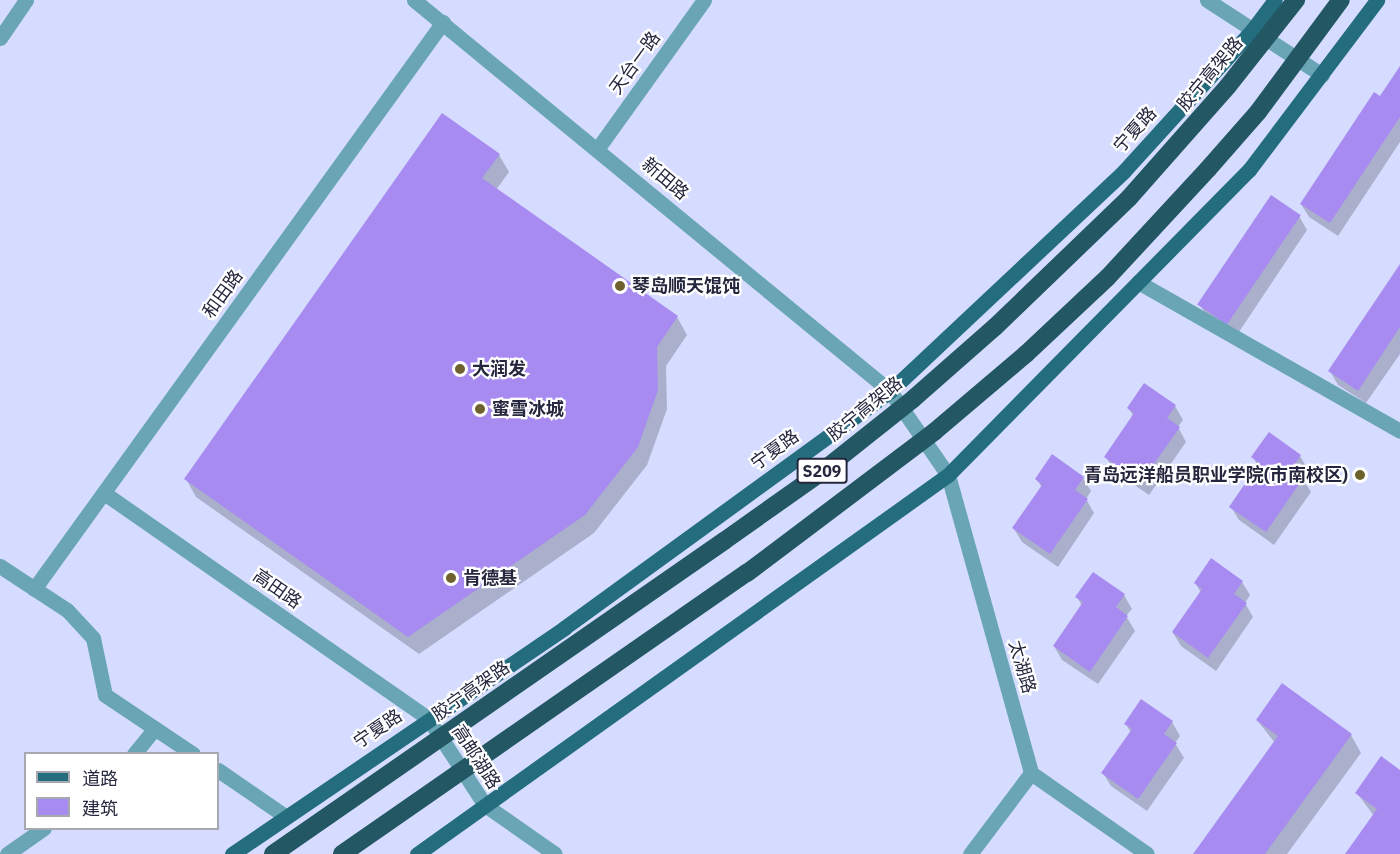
<!DOCTYPE html>
<html>
<head>
<meta charset="utf-8">
<style>
  body { margin:0 }
  #map { position:relative; width:1400px; height:854px; overflow:hidden; background:#d5dcff; font-family:"IBM Plex Sans","Noto Sans SC",sans-serif }
  div>[style] { position:absolute }
  [style*='--x'] { left:calc(var(--x)*1px); top:calc(var(--y)*1px); width:calc(var(--w)*1px); rotate:calc(var(--a)*1deg) }
  .shadow>* { inset:0; background:#0003 }
  .building>* { inset:0; background:#a88bf0; transform-origin:0 0 }
  .minor>* { height:15px; margin:-7.5px; padding:0 7.5px; transform-origin:7.5px; border-radius:7.5px; background:#69a5b5 }
  .major>* { height:15px; margin:-7.5px; padding:0 7.5px; transform-origin:7.5px; border-radius:7.5px; background:#246d7e }
  .highway-bridge>* { height:18px; margin:-9px; padding:0 9px; transform-origin:9px; border-radius:9px; background:#235763 }
  .dots>* { width:16px; height:16px; translate:-50% -50%; box-sizing:border-box; border:3px solid #fff; border-radius:50% }
  span { translate:-50% -50%; white-space:nowrap; text-align:center; line-height:1.15; -webkit-text-stroke:4.5px #fff; paint-order:stroke }
  .shield-label span { padding:2px 4px; background:#fff; border:2px solid; border-radius:4px; -webkit-text-stroke-width:0 }
  .shield-label { font-size:16px; color:#24273d; font-weight:700 }
  .street-label { font-size:18px; color:#24273d }
  .poi-label { font-size:18px; color:#24273d; font-weight:700 }
  .left { translate:0 -50%; text-align:left }
  .right { translate:-100% -50%; text-align:right }
  .legend { position:absolute; left:24px; top:752px; width:195px; height:78px; box-sizing:border-box; background:#fff; border:2px solid #a7a9b1; margin:0; padding:8px 10px; list-style:none; font-size:18px; color:#24273d }
  .legend li { display:flex; align-items:center; gap:12px; height:30px }
  .legend b { width:30px; border:2px solid #a7a9b1 }
</style>
</head>
<body>
<div id="map">
  <div class="shadow">
    <i style="clip-path:polygon(1400px 69px,1400px 142px,1338px 236px,1309px 217px,1301px 204px)"></i>
    <i style="clip-path:polygon(499px 155px,509px 172px,496px 190px,677px 317px,687px 335px,666px 366px,667px 409px,647px 465px,594px 533px,419px 654px,196px 497px,186px 479px)"></i>
    <i style="clip-path:polygon(1299px 216px,1307px 230px,1237px 335px,1208px 318px,1200px 305px)"></i>
    <i style="clip-path:polygon(1400px 270px,1400px 354px,1366px 403px,1338px 385px,1330px 371px)"></i>
    <i style="clip-path:polygon(1175px 406px,1183px 420px,1178px 427px,1186px 442px,1149px 495px,1114px 471px,1106px 457px,1134px 417px,1128px 408px)"></i>
    <i style="clip-path:polygon(1300px 456px,1308px 470px,1302px 477px,1311px 492px,1274px 545px,1239px 520px,1231px 507px,1258px 466px,1253px 457px)"></i>
    <i style="clip-path:polygon(1083px 478px,1091px 491px,1086px 499px,1094px 513px,1058px 567px,1022px 542px,1014px 529px,1042px 488px,1037px 479px)"></i>
    <i style="clip-path:polygon(1242px 582px,1250px 595px,1245px 603px,1253px 617px,1216px 671px,1181px 646px,1173px 633px,1201px 593px,1196px 584px)"></i>
    <i style="clip-path:polygon(1124px 595px,1132px 609px,1126px 616px,1135px 631px,1098px 684px,1062px 660px,1054px 646px,1082px 606px,1077px 597px)"></i>
    <i style="clip-path:polygon(1257px 720px,1351px 735px,1361px 753px,1287px 854px,1202px 854px,1275px 743px)"></i>
    <i style="clip-path:polygon(1172px 722px,1180px 736px,1175px 743px,1184px 758px,1147px 811px,1111px 786px,1103px 773px,1131px 733px,1126px 724px)"></i>
    <i style="clip-path:polygon(1400px 772px,1400px 854px,1347px 854px,1374px 816px,1357px 793px)"></i>
  </div>
  <div class="building">
    <i style="clip-path:polygon(1400px 66px,1400px 117px,1330px 223px,1300px 204px,1374px 92px,1380px 96px)"></i>
    <i style="clip-path:polygon(442px 113px,500px 154px,482px 178px,678px 316px,657px 347px,658px 390px,638px 447px,585px 515px,408px 637px,184px 479px)"></i>
    <i style="left:1271px;top:195px;width:36px;height:132px;rotate:34deg"></i>
    <i style="clip-path:polygon(1400px 264px,1400px 327px,1358px 391px,1328px 371px)"></i>
    <i style="clip-path:polygon(1144px 383px,1176px 405px,1167px 418px,1180px 427px,1141px 482px,1104px 457px,1134px 413px,1127px 408px)"></i>
    <i style="clip-path:polygon(1269px 432px,1301px 455px,1292px 468px,1304px 477px,1266px 532px,1229px 507px,1259px 463px,1251px 457px)"></i>
    <i style="clip-path:polygon(1052px 454px,1084px 477px,1075px 490px,1088px 499px,1050px 554px,1012px 528px,1042px 485px,1035px 479px)"></i>
    <i style="clip-path:polygon(1211px 558px,1243px 581px,1234px 594px,1247px 603px,1208px 658px,1172px 632px,1202px 589px,1194px 583px)"></i>
    <i style="clip-path:polygon(1093px 572px,1125px 594px,1116px 607px,1128px 616px,1090px 672px,1053px 646px,1083px 602px,1075px 597px)"></i>
    <i style="clip-path:polygon(1282px 683px,1352px 734px,1265px 854px,1193px 854px,1278px 736px,1256px 720px)"></i>
    <i style="clip-path:polygon(1141px 699px,1173px 721px,1164px 734px,1177px 743px,1138px 799px,1101px 773px,1132px 729px,1124px 724px)"></i>
    <i style="clip-path:polygon(1381px 756px,1400px 770px,1400px 854px,1345px 854px,1377px 809px,1355px 793px)"></i>
  </div>
  <div class="minor">
    <i style="--x:414;--y:0;--w:616;--a:39.4"></i>
    <i style="--x:890;--y:391;--w:102;--a:55.4"></i>
    <i style="--x:948;--y:475;--w:309;--a:74.4"></i>
    <i style="--x:1031;--y:773;--w:101;--a:127"></i>
    <i style="--x:1207;--y:0;--w:137;--a:33.1"></i>
    <i style="--x:0;--y:38;--w:46;--a:-55.6"></i>
    <i style="--x:598;--y:148;--w:182;--a:-54.4"></i>
    <i style="--x:1138;--y:282;--w:301;--a:29.6"></i>
    <i style="--x:104;--y:493;--w:394;--a:34.8"></i>
    <i style="--x:428;--y:718;--w:104;--a:56.8"></i>
    <i style="--x:485;--y:805;--w:85;--a:35"></i>
    <i style="--x:0;--y:566;--w:80;--a:33.3"></i>
    <i style="--x:67;--y:610;--w:38;--a:47"></i>
    <i style="--x:93;--y:638;--w:58;--a:78.1"></i>
    <i style="--x:105;--y:695;--w:106;--a:33.8"></i>
    <i style="--x:34;--y:589;--w:699;--a:-54.2"></i>
    <i style="--x:134;--y:754;--w:33;--a:-51"></i>
    <i style="--x:218;--y:770;--w:81;--a:34.5"></i>
    <i style="--x:1031;--y:773;--w:141;--a:34.9"></i>
    <i style="--x:7;--y:854;--w:45;--a:-35.1"></i>
  </div>
  <div class="major">
    <i style="--x:232;--y:854;--w:402;--a:-34.2"></i>
    <i style="--x:564;--y:628;--w:403;--a:-36"></i>
    <i style="--x:890;--y:391;--w:321;--a:-43.2"></i>
    <i style="--x:1124;--y:171;--w:192;--a:-47.7"></i>
    <i style="--x:1253;--y:29;--w:36;--a:-53"></i>
    <i style="--x:417;--y:854;--w:652;--a:-35.52"></i>
    <i style="--x:948;--y:475;--w:429;--a:-45.4"></i>
    <i style="--x:1249;--y:170;--w:213;--a:-53"></i>
  </div>
  <div class="highway-bridge">
    <i style="--x:273;--y:854;--w:549;--a:-34.76"></i>
    <i style="--x:724;--y:541;--w:118;--a:-35.3"></i>
    <i style="--x:820;--y:473;--w:119;--a:-38.5"></i>
    <i style="--x:913;--y:399;--w:109;--a:-41.3"></i>
    <i style="--x:995;--y:327;--w:186;--a:-43.9"></i>
    <i style="--x:1129;--y:198;--w:149;--a:-48.5"></i>
    <i style="--x:1228;--y:86;--w:110;--a:-51.7"></i>
    <i style="--x:342;--y:854;--w:493;--a:-34.8"></i>
    <i style="--x:747;--y:573;--w:234;--a:-37"></i>
    <i style="--x:934;--y:432;--w:121;--a:-40.3"></i>
    <i style="--x:1026;--y:354;--w:112;--a:-43.2"></i>
    <i style="--x:1108;--y:277;--w:147;--a:-47.2"></i>
    <i style="--x:1208;--y:169;--w:76;--a:-48.7"></i>
    <i style="--x:1258;--y:112;--w:139;--a:-53.5"></i>
  </div>
  <div class="dots">
    <i style="left:620px;top:286px;background:#6e612e"></i>
    <i style="left:460px;top:369px;background:#6e612e"></i>
    <i style="left:480px;top:409px;background:#6e612e"></i>
    <i style="left:1360px;top:475px;background:#6e612e"></i>
    <i style="left:451px;top:578px;background:#6e612e"></i>
  </div>
  <div class="shield-label">
    <span style="left:822px;top:471px">S209</span>
  </div>
  <div class="street-label">
    <span style="left:635px;top:63px;rotate:-54deg">天台一路</span>
    <span style="left:1210px;top:74px;rotate:-50deg">胶宁高架路</span>
    <span style="left:1135px;top:130px;rotate:-48deg">宁夏路</span>
    <span style="left:665px;top:179px;rotate:40deg">新田路</span>
    <span style="left:223px;top:294px;rotate:-54deg">和田路</span>
    <span style="left:865px;top:409px;rotate:-39deg">胶宁高架路</span>
    <span style="left:775px;top:450px;rotate:-36deg">宁夏路</span>
    <span style="left:277px;top:589px;rotate:35deg">高田路</span>
    <span style="left:1022px;top:667px;rotate:74deg">太湖路</span>
    <span style="left:471px;top:691px;rotate:-35deg">胶宁高架路</span>
    <span style="left:378px;top:729px;rotate:-34deg">宁夏路</span>
    <span style="left:476px;top:757px;rotate:57deg">高邮湖路</span>
  </div>
  <div class="poi-label">
    <span class="left" style="left:632px;top:286px">琴岛顺天馄饨</span>
    <span class="left" style="left:472px;top:369px">大润发</span>
    <span class="left" style="left:492px;top:409px">蜜雪冰城</span>
    <span class="right" style="left:1348px;top:475px">青岛远洋船员职业学院(市南校区)</span>
    <span class="left" style="left:463px;top:578px">肯德基</span>
  </div>
  <ul class="legend">
  <li><b style="height:8px;background:#246d7e"></b>道路</li>
  <li><b style="height:16px;background:#a88bf0"></b>建筑</li>
  </ul>
</div>
</body>
</html>
